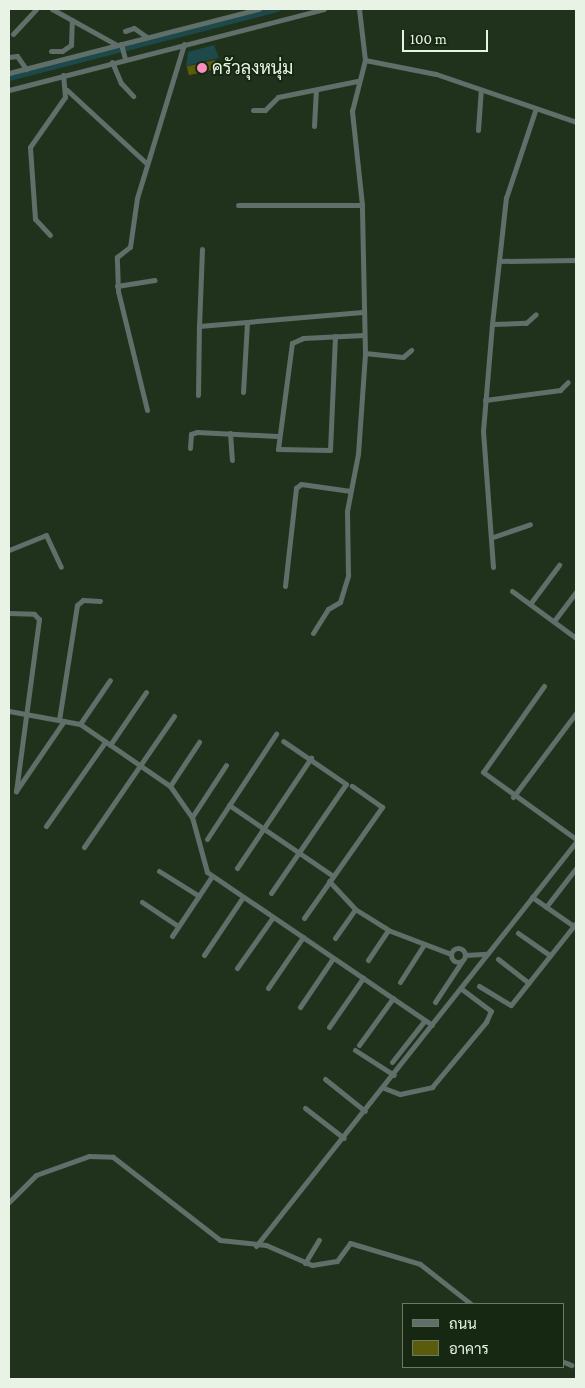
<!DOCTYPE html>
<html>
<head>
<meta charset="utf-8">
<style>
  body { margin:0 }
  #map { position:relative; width:585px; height:1388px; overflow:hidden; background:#21321c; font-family:"Crimson Pro",Sarabun,serif }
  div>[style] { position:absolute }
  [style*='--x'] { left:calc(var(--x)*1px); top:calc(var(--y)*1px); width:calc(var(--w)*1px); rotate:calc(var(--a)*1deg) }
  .water>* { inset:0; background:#1d494a }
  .canal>* { height:6px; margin:-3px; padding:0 3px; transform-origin:3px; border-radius:3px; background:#1d494a }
  .building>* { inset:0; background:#5b5c0b; transform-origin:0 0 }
  .minor>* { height:5px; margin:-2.5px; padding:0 2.5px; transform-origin:2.5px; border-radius:2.5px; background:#606f69 }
  .minor>.ring { margin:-2.5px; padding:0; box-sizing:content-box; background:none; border:5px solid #606f69; border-radius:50% }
  .dots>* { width:14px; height:14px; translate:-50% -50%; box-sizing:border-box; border:2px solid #172812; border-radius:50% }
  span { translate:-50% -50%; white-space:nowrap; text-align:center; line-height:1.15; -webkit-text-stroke:4px #172812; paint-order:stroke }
  .poi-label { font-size:18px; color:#e8f3e5 }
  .left { translate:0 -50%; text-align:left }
  .frame { position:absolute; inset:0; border:10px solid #e8f3e5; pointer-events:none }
  .legend { position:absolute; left:402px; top:1303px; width:162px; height:65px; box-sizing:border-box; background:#172812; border:1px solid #6b7966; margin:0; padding:6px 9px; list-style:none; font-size:15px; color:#e8f3e5 }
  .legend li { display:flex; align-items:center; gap:10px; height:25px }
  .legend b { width:25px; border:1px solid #6b7966 }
  .scale { position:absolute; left:402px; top:30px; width:86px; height:22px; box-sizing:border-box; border:2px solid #e8f3e5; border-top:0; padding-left:6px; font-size:15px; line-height:18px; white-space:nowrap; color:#e8f3e5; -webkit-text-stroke:4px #172812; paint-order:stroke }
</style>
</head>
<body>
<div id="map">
  <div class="water">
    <i style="clip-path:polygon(214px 45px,219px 58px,186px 66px,188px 52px)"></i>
  </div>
  <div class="canal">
    <i style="--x:9;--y:78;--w:277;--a:-14.4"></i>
  </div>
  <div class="building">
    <i style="left:215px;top:60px;width:9px;height:29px;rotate:77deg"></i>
  </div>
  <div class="minor">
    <i style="--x:52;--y:9;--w:74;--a:29"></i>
    <i style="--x:125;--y:31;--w:9;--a:-18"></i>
    <i style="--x:134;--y:28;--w:16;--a:35"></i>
    <i style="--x:13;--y:34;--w:34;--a:-47"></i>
    <i style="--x:121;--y:44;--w:16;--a:75"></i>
    <i style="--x:51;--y:51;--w:11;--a:0"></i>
    <i style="--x:62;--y:51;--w:11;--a:-34"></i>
    <i style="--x:71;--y:45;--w:25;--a:-88"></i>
    <i style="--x:9;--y:57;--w:8;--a:-7"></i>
    <i style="--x:17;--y:56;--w:16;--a:55"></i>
    <i style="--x:365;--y:60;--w:72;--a:11.2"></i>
    <i style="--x:436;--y:74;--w:148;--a:18.9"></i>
    <i style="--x:112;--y:62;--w:23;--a:67"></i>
    <i style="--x:121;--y:83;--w:18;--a:47"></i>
    <i style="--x:9;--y:73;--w:258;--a:-14.4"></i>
    <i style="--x:9;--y:90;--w:325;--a:-14.4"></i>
    <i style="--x:67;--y:90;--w:108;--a:42.7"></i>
    <i style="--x:253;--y:110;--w:12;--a:0"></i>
    <i style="--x:265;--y:110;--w:18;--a:-45"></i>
    <i style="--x:278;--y:97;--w:81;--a:-11.4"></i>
    <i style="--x:314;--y:126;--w:36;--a:-87"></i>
    <i style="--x:478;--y:130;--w:39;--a:-86"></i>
    <i style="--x:238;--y:205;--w:124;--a:0"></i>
    <i style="--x:50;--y:235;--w:22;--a:-133"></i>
    <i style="--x:35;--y:219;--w:72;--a:-94"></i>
    <i style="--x:30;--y:147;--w:61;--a:-55"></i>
    <i style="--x:65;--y:97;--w:22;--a:-95"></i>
    <i style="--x:202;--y:249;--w:77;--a:92.2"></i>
    <i style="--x:199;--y:326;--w:164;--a:-4.9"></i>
    <i style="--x:499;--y:261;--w:77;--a:-0.7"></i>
    <i style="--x:117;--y:286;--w:38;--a:-9"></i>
    <i style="--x:492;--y:324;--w:34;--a:-2"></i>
    <i style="--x:526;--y:323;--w:13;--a:-42"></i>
    <i style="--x:335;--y:336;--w:114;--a:92.5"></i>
    <i style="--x:330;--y:450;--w:52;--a:-178.9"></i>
    <i style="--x:278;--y:449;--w:107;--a:-82.5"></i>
    <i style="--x:292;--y:343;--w:12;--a:-24"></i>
    <i style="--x:303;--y:338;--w:61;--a:-2.8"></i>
    <i style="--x:365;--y:353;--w:38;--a:6"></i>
    <i style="--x:403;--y:357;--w:11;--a:-41"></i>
    <i style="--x:243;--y:392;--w:70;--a:-86.7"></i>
    <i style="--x:198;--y:395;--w:69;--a:-89.2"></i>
    <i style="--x:485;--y:400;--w:76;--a:-7.6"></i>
    <i style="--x:560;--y:390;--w:11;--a:-45"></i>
    <i style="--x:147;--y:410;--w:122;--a:-103.7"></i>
    <i style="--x:118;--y:291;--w:34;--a:-92"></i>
    <i style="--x:117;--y:257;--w:16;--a:-38"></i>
    <i style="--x:130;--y:247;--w:49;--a:-81.9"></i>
    <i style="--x:137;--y:198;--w:161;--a:-73"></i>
    <i style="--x:230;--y:433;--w:27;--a:86"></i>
    <i style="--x:190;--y:448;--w:14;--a:-86"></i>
    <i style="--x:191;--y:434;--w:6;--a:-18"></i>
    <i style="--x:197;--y:432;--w:80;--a:2.9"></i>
    <i style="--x:493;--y:537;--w:39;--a:-19"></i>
    <i style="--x:9;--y:550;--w:40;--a:-22"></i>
    <i style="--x:46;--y:535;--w:35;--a:65"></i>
    <i style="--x:493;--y:567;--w:136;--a:-94.2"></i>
    <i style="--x:483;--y:431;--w:107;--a:-85.2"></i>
    <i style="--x:492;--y:324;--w:127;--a:-83.7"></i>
    <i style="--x:506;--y:198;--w:92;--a:-71.6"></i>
    <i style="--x:285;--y:586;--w:99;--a:-83.6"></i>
    <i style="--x:296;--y:488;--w:6;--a:-39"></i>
    <i style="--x:301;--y:484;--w:50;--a:8"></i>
    <i style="--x:512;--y:591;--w:79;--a:36.3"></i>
    <i style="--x:530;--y:604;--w:49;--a:-53.4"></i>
    <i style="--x:9;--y:613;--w:25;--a:2"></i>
    <i style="--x:34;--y:614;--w:7;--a:45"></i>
    <i style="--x:39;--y:619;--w:174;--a:97.6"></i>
    <i style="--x:16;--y:791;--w:85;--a:-55.6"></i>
    <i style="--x:554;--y:621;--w:36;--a:-53"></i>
    <i style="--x:313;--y:633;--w:28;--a:-58"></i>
    <i style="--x:328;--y:609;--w:14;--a:-30"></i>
    <i style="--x:340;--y:602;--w:28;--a:-73"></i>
    <i style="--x:348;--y:575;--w:64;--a:-90.9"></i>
    <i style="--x:347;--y:511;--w:58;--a:-79.1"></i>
    <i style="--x:358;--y:454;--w:101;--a:-86"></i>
    <i style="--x:365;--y:353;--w:148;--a:-91.2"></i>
    <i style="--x:362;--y:205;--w:95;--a:-96.1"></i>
    <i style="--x:352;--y:111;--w:53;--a:-75.7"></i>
    <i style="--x:365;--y:60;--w:51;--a:-96.7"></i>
    <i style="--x:544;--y:686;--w:105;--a:125.3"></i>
    <i style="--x:483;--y:772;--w:115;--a:35.8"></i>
    <i style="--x:9;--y:711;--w:72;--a:10.4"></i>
    <i style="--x:80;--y:724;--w:109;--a:34.6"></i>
    <i style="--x:170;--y:786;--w:38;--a:55"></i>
    <i style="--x:192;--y:817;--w:57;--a:74.7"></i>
    <i style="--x:207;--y:872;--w:272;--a:34.2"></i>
    <i style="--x:59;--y:720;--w:116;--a:-81.1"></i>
    <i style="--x:77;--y:605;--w:8;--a:-40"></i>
    <i style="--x:83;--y:600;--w:17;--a:3"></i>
    <i style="--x:80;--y:724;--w:53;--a:-55.7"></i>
    <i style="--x:110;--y:745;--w:64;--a:-55.8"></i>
    <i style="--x:170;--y:786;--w:53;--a:-56.6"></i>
    <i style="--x:513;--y:797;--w:105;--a:-53.1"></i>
    <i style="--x:229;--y:805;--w:126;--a:34.3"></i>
    <i style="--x:192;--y:817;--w:62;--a:-56.8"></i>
    <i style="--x:46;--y:826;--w:103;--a:-54.9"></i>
    <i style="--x:207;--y:839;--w:126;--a:-56.7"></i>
    <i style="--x:84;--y:847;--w:159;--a:-55.5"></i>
    <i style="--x:237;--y:868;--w:133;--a:-56.1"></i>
    <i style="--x:159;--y:871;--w:47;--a:32"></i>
    <i style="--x:329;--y:881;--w:38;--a:47"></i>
    <i style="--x:355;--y:909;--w:39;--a:32"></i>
    <i style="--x:388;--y:930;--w:67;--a:20.9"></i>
    <i style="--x:271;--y:893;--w:132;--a:-55.5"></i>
    <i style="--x:346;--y:784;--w:76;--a:-145.7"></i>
    <i style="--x:532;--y:897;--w:52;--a:34.9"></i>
    <i style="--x:142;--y:902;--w:43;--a:33.7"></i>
    <i style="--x:546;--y:907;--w:49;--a:-52.4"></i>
    <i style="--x:304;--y:918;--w:136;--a:-54.9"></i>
    <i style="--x:382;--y:807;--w:37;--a:-145"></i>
    <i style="--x:518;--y:933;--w:39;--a:35"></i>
    <i style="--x:172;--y:936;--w:72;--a:-56.3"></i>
    <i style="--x:335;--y:938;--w:35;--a:-55"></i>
    <i class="ring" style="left:451px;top:948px;width:9px;height:9px"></i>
    <i style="--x:204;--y:955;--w:70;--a:-56.1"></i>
    <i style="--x:465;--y:955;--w:22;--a:-3"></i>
    <i style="--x:498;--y:959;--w:39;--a:38"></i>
    <i style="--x:368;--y:960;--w:36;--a:-56"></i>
    <i style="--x:237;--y:968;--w:62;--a:-54.8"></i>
    <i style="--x:400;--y:982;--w:43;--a:-57.4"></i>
    <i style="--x:479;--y:986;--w:37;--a:31"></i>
    <i style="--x:511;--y:1005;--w:105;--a:-51.6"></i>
    <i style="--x:268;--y:988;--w:62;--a:-55.5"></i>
    <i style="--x:435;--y:1002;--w:49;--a:-56.6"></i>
    <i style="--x:300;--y:1007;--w:59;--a:-56"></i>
    <i style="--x:329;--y:1027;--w:60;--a:-55.2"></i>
    <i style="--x:359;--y:1045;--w:58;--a:-54.1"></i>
    <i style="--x:355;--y:1050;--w:46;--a:32.7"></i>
    <i style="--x:392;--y:1062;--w:53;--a:-51.8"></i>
    <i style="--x:325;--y:1079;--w:51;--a:38.7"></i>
    <i style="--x:384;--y:1088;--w:17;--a:21"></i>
    <i style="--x:400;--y:1094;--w:33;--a:-12"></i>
    <i style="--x:432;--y:1087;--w:85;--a:-50.3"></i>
    <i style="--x:486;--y:1022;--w:12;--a:-66"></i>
    <i style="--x:491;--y:1011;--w:38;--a:-143"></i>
    <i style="--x:305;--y:1108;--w:49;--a:37.6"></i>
    <i style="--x:9;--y:1202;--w:38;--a:-45"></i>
    <i style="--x:36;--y:1175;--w:56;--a:-19.7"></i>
    <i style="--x:89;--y:1156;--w:24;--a:2"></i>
    <i style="--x:113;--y:1157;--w:135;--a:37.8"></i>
    <i style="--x:220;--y:1240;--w:46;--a:6.2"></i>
    <i style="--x:266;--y:1245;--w:50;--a:23.5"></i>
    <i style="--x:312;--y:1265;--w:25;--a:-9"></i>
    <i style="--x:337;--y:1261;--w:22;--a:-54"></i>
    <i style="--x:350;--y:1243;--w:73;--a:16.7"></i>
    <i style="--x:420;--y:1264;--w:65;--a:38.1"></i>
    <i style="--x:256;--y:1246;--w:515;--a:-51.62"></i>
    <i style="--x:305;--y:1263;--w:27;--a:-59"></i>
    <i style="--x:564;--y:1362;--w:8;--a:23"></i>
  </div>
  <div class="dots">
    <i style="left:202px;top:68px;background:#fe8ebe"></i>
  </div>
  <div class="poi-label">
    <span class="left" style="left:212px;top:68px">ครัวลุงหนุ่ม</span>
  </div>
  <div class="frame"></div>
  <ul class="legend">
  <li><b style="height:6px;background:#606f69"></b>ถนน</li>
  <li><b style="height:14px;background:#5b5c0b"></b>อาคาร</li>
  </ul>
  <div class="scale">100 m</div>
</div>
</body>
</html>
